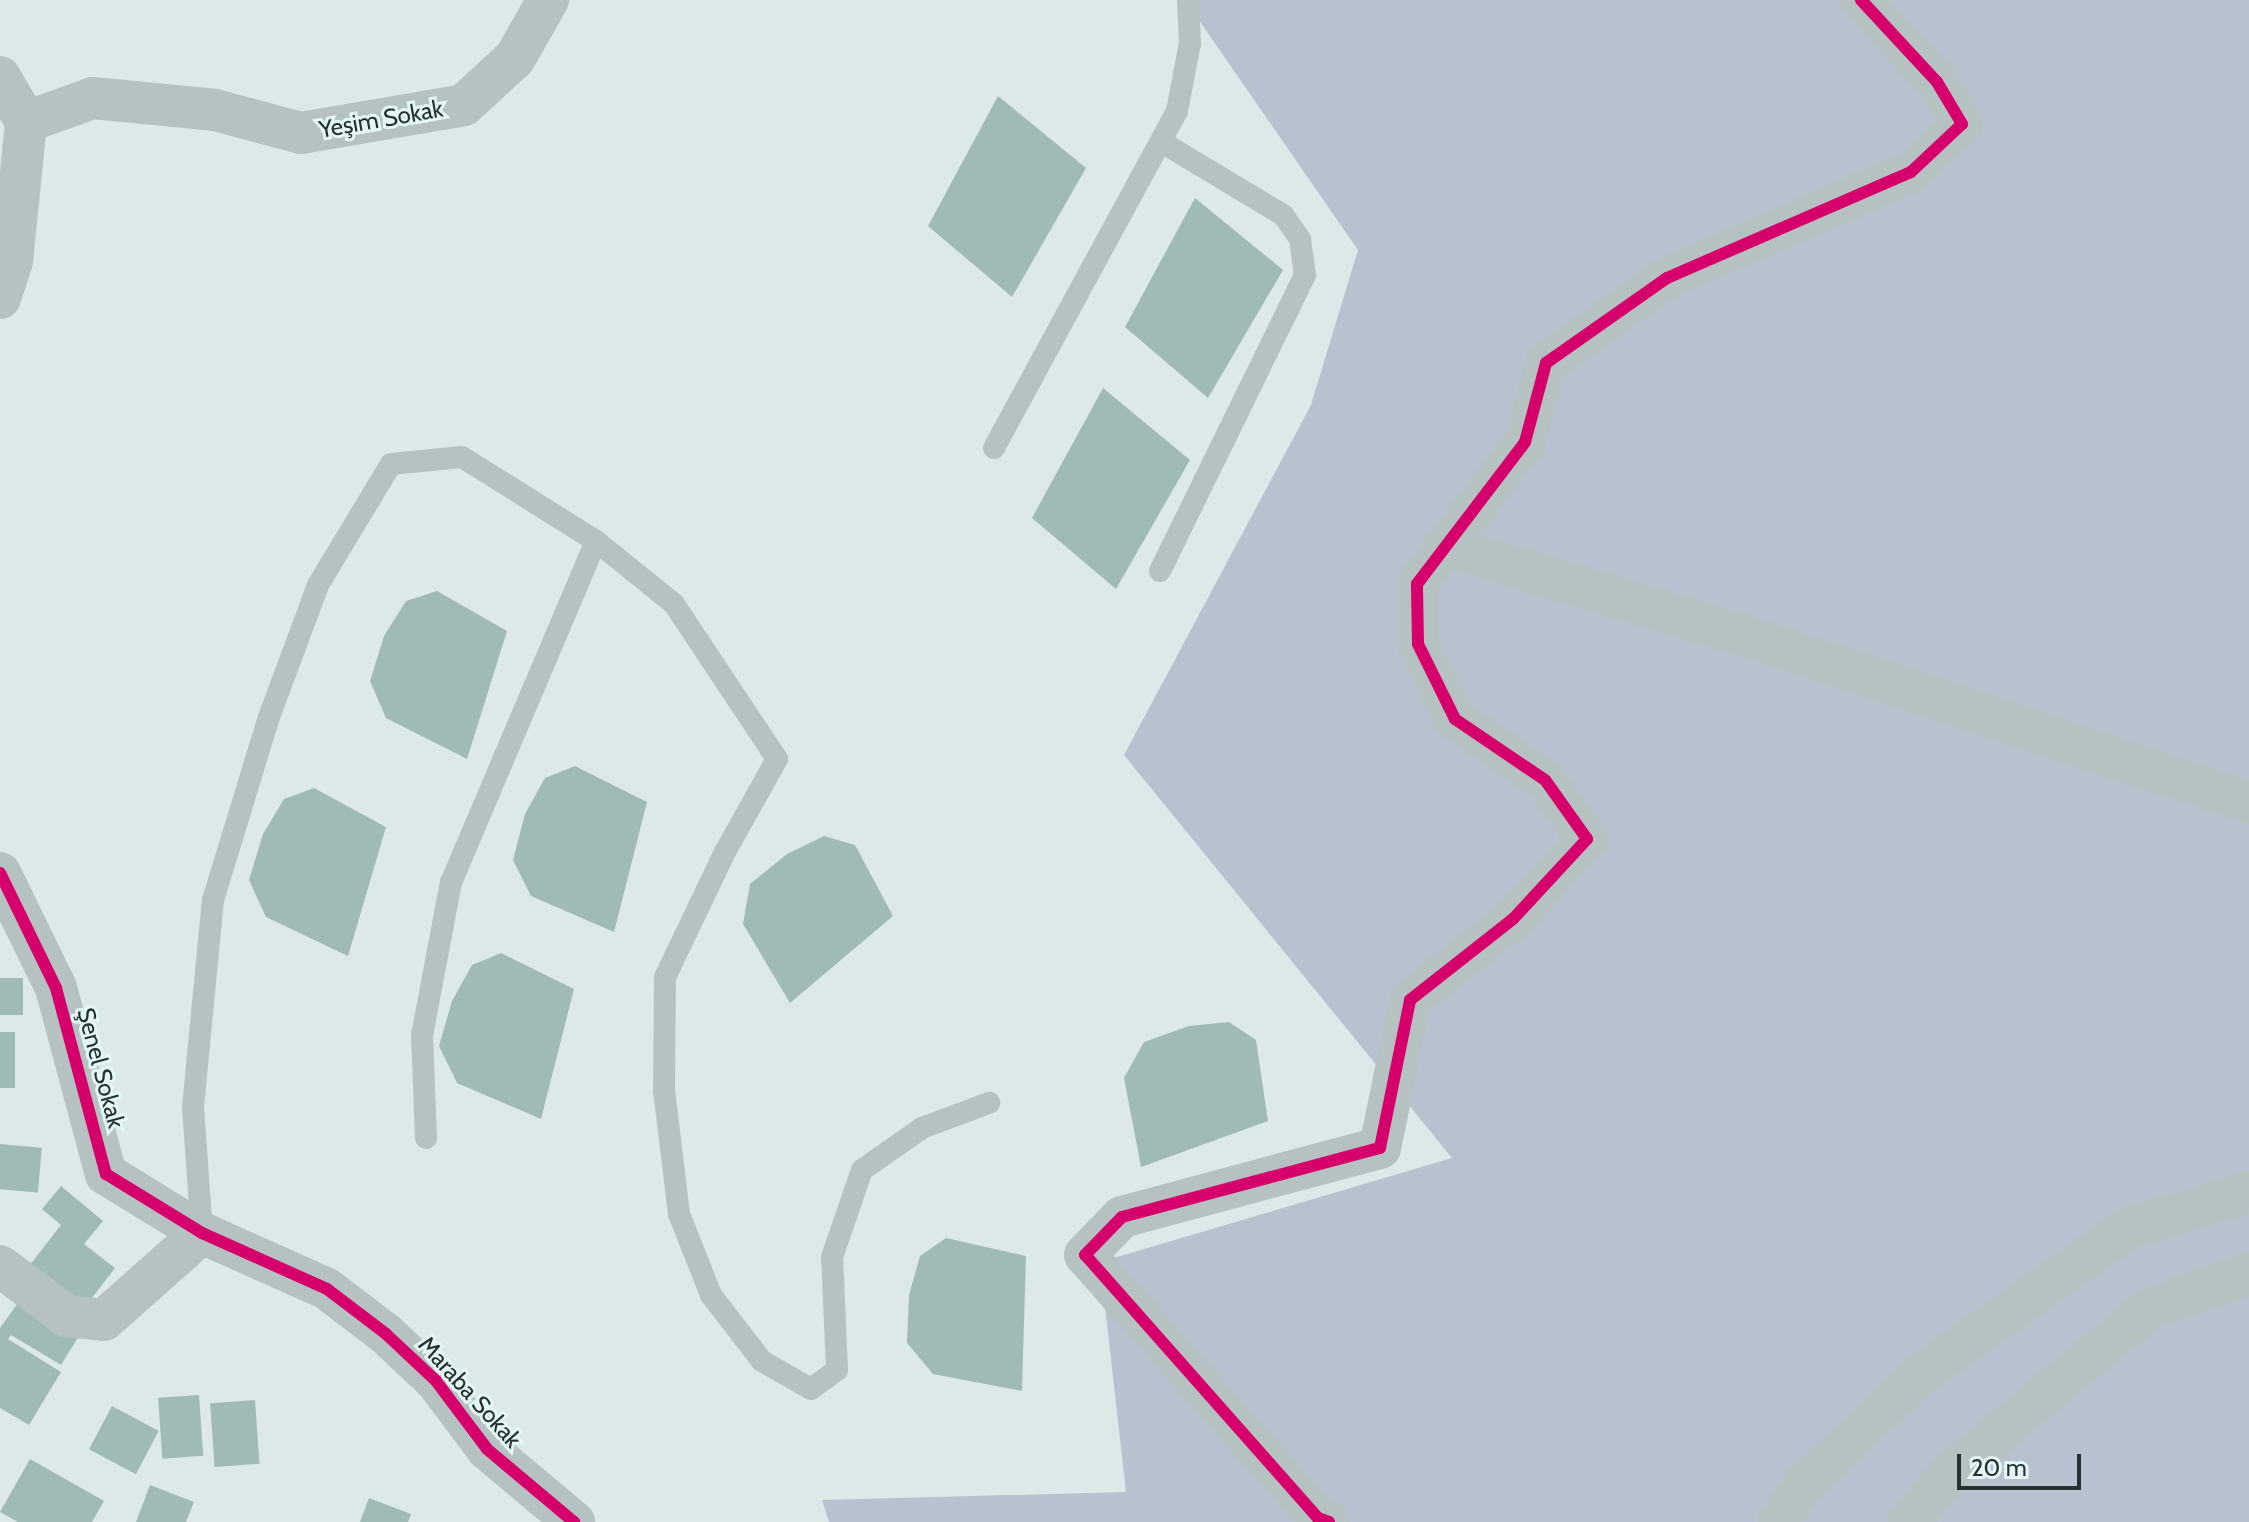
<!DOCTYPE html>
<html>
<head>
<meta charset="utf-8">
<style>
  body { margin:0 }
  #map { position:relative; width:2249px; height:1522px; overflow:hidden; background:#dde9e9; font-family:Cabin,sans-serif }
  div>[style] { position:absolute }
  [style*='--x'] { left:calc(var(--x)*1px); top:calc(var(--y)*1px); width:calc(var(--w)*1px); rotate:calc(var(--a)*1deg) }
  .green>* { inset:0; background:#b8c1d0 }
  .building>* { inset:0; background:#a0bbb5; transform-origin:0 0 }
  .lane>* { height:22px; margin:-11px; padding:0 11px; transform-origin:11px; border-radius:11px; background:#b6c2c1 }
  .street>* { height:42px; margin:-21px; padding:0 21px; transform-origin:21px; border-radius:21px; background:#b6c2c1 }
  .cycleway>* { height:12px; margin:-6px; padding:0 6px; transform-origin:6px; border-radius:6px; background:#d6006c }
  span { translate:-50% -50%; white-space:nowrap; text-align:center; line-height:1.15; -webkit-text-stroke:6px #e3f7f7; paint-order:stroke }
  .street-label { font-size:24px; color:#25312f }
  .scale { position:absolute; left:1957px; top:1454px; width:124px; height:36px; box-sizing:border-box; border:4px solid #25312f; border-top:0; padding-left:10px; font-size:24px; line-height:28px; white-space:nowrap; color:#25312f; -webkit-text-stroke:6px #e3f7f7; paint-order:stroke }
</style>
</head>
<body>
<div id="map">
  <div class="green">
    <i style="clip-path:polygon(1185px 0,2249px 0,2249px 1522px,829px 1522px,822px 1500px,1126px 1492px,1100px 1262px,1452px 1158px,1124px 755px,1311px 405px,1358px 250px)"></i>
  </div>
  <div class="building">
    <i style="clip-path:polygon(998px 96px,1086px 168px,1012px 297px,928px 226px)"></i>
    <i style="clip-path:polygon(1195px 198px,1283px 270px,1208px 398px,1125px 327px)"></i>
    <i style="clip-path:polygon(1103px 388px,1190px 460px,1116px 589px,1032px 518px)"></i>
    <i style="clip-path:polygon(437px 591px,507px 631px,467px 759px,386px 718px,370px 681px,384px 636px,406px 601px)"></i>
    <i style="clip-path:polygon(575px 766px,647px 802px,614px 932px,531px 896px,513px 860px,525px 814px,545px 778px)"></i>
    <i style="clip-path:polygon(314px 788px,386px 827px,348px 956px,266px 917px,249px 880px,263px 834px,284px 799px)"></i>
    <i style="clip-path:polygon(824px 836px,855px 845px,893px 916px,790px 1003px,743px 924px,750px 884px,787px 854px)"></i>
    <i style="clip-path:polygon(501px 953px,574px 989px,541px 1119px,457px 1083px,439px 1046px,452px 1001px,472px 965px)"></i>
    <i style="left:0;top:978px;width:23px;height:37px"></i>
    <i style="clip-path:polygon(1229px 1022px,1256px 1040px,1268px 1121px,1141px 1167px,1124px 1078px,1144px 1042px,1189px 1026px)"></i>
    <i style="left:15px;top:1032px;width:56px;height:15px;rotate:90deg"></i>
    <i style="left:0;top:1144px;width:42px;height:45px;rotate:5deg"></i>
    <i style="clip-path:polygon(61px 1186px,103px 1221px,84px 1244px,115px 1268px,81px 1312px,26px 1270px,61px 1225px,42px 1209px)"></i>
    <i style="clip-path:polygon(946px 1238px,1026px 1256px,1022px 1391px,933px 1374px,907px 1343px,909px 1295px,920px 1256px)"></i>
    <i style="clip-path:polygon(20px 1300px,79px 1336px,61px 1365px,11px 1335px,8px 1339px,61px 1372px,29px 1425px,0 1408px,0 1328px)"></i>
    <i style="left:199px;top:1395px;width:61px;height:41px;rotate:86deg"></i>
    <i style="left:255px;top:1400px;width:64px;height:45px;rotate:86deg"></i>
    <i style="left:112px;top:1406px;width:53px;height:49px;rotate:28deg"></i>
    <i style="clip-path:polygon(30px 1459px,104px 1501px,92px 1522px,18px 1522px,0 1512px)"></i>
    <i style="clip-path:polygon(150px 1485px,194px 1502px,186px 1522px,136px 1522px)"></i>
    <i style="clip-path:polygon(369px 1498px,411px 1514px,408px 1522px,360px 1522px)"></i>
  </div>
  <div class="lane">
    <i style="--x:994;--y:448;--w:383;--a:-61.5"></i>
    <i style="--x:1177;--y:111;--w:69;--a:-79.2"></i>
    <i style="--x:1190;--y:43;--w:43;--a:-92.7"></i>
    <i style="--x:596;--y:541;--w:100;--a:38.9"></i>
    <i style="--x:674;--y:604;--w:186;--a:56.4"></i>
    <i style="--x:777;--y:759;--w:107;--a:119.2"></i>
    <i style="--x:725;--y:852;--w:139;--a:115.6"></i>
    <i style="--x:665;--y:977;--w:113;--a:90.5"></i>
    <i style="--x:664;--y:1090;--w:125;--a:83.1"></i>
    <i style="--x:679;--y:1214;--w:87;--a:68.4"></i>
    <i style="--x:711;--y:1295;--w:83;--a:52.3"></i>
    <i style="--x:762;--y:1361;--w:56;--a:29.7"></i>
    <i style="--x:811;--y:1389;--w:32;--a:-36"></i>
    <i style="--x:837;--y:1370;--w:113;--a:-92.5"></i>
    <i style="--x:832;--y:1257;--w:92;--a:-71"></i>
    <i style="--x:862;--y:1170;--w:73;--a:-35"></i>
    <i style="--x:922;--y:1128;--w:72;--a:-20.5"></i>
    <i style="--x:1160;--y:571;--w:330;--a:-63.9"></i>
    <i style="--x:1305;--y:275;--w:36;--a:-98"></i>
    <i style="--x:1300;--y:239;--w:29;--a:-125"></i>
    <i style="--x:1283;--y:215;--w:140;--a:-149"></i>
    <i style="--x:202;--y:1233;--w:126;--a:-94.1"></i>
    <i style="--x:193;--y:1107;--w:208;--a:-84.5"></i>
    <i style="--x:213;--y:900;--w:191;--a:-73"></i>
    <i style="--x:269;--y:717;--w:141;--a:-69.6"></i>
    <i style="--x:318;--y:585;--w:141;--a:-58.9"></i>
    <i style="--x:391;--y:464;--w:71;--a:-5.6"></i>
    <i style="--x:462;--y:457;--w:158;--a:32.1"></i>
    <i style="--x:596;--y:541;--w:371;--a:113"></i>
    <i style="--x:451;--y:882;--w:156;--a:100.7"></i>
    <i style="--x:422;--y:1035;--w:103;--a:87.8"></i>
  </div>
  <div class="street">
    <i style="--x:0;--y:77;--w:52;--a:60"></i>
    <i style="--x:26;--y:122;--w:71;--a:-19.7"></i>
    <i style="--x:93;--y:98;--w:123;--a:5.6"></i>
    <i style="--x:215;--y:110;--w:89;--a:15"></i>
    <i style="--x:301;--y:133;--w:165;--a:-9.7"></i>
    <i style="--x:464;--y:105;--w:69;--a:-42.7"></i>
    <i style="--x:515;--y:58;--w:67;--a:-60.4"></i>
    <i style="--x:0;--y:298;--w:39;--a:-72"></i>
    <i style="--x:12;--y:261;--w:140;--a:-84.2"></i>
    <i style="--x:1445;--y:546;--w:307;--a:16.7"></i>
    <i style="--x:1739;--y:634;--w:537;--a:18.23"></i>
    <i style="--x:0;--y:873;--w:128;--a:64"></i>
    <i style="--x:56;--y:988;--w:193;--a:75"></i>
    <i style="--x:106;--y:1174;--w:113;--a:31.6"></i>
    <i style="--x:202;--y:1233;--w:137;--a:24.1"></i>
    <i style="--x:327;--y:1289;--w:74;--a:37.3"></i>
    <i style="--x:386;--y:1334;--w:69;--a:43.2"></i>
    <i style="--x:436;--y:1381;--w:85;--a:53.1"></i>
    <i style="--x:487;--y:1449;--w:114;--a:40"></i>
    <i style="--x:0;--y:1266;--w:83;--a:37.1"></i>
    <i style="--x:66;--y:1316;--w:38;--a:6"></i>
    <i style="--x:104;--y:1320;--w:131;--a:-41.6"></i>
    <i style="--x:1329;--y:1522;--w:12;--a:-160"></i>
    <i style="--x:1318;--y:1518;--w:351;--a:-131.5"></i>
    <i style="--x:1085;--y:1255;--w:53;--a:-45.8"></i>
    <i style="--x:1122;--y:1217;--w:267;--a:-15"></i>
    <i style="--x:1380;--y:1148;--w:151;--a:-78.5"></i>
    <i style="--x:1410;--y:1000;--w:131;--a:-38.2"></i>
    <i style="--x:1513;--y:919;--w:109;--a:-47.2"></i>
    <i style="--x:1587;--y:839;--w:72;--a:-125.4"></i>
    <i style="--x:1545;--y:780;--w:109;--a:-145.9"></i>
    <i style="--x:1455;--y:719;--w:84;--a:-116.3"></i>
    <i style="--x:1418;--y:644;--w:60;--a:-91"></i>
    <i style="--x:1417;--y:584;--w:178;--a:-52.7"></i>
    <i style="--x:1525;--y:442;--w:82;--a:-75.1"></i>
    <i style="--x:1546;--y:363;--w:148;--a:-35.1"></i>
    <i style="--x:1667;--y:278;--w:266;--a:-23.5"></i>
    <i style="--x:1911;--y:172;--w:70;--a:-43.3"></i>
    <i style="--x:1962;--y:124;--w:49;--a:-120.8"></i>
    <i style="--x:1937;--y:82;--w:112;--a:-132.8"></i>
    <i style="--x:1778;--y:1522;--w:42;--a:-55.6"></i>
    <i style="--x:1802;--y:1487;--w:161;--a:-43.7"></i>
    <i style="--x:1918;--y:1376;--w:256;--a:-35.1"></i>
    <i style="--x:2127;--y:1229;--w:127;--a:-16.9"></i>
    <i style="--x:1909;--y:1522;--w:64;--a:-50.1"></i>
    <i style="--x:1950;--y:1473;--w:258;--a:-39.5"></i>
    <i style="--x:2149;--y:1309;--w:106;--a:-19.8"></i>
  </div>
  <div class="cycleway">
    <i style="--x:0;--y:873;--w:128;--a:64"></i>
    <i style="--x:56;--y:988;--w:193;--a:75"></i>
    <i style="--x:106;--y:1174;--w:113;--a:31.6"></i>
    <i style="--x:202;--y:1233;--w:137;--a:24.1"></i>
    <i style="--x:327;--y:1289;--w:74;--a:37.3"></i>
    <i style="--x:386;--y:1334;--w:69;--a:43.2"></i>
    <i style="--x:436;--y:1381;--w:85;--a:53.1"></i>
    <i style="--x:487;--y:1449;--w:114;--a:40"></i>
    <i style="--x:1329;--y:1522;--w:12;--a:-160"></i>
    <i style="--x:1318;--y:1518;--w:351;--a:-131.5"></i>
    <i style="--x:1085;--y:1255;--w:53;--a:-45.8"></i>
    <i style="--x:1122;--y:1217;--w:267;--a:-15"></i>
    <i style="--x:1380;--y:1148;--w:151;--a:-78.5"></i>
    <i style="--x:1410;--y:1000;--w:131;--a:-38.2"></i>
    <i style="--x:1513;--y:919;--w:109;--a:-47.2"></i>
    <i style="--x:1587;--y:839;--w:72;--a:-125.4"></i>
    <i style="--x:1545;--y:780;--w:109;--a:-145.9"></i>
    <i style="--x:1455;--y:719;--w:84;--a:-116.3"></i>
    <i style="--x:1418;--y:644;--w:60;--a:-91"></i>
    <i style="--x:1417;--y:584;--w:178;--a:-52.7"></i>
    <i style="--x:1525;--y:442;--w:82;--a:-75.1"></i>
    <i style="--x:1546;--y:363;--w:148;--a:-35.1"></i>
    <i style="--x:1667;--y:278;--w:266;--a:-23.5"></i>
    <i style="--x:1911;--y:172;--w:70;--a:-43.3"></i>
    <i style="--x:1962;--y:124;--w:49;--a:-120.8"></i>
    <i style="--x:1937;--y:82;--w:112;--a:-132.8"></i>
  </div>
  <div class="street-label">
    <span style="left:381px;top:119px;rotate:-10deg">Yeşim Sokak</span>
    <span style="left:101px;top:1068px;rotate:75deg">Şenel Sokak</span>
    <span style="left:470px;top:1392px;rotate:48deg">Maraba Sokak</span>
  </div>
  <div class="scale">20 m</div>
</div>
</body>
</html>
